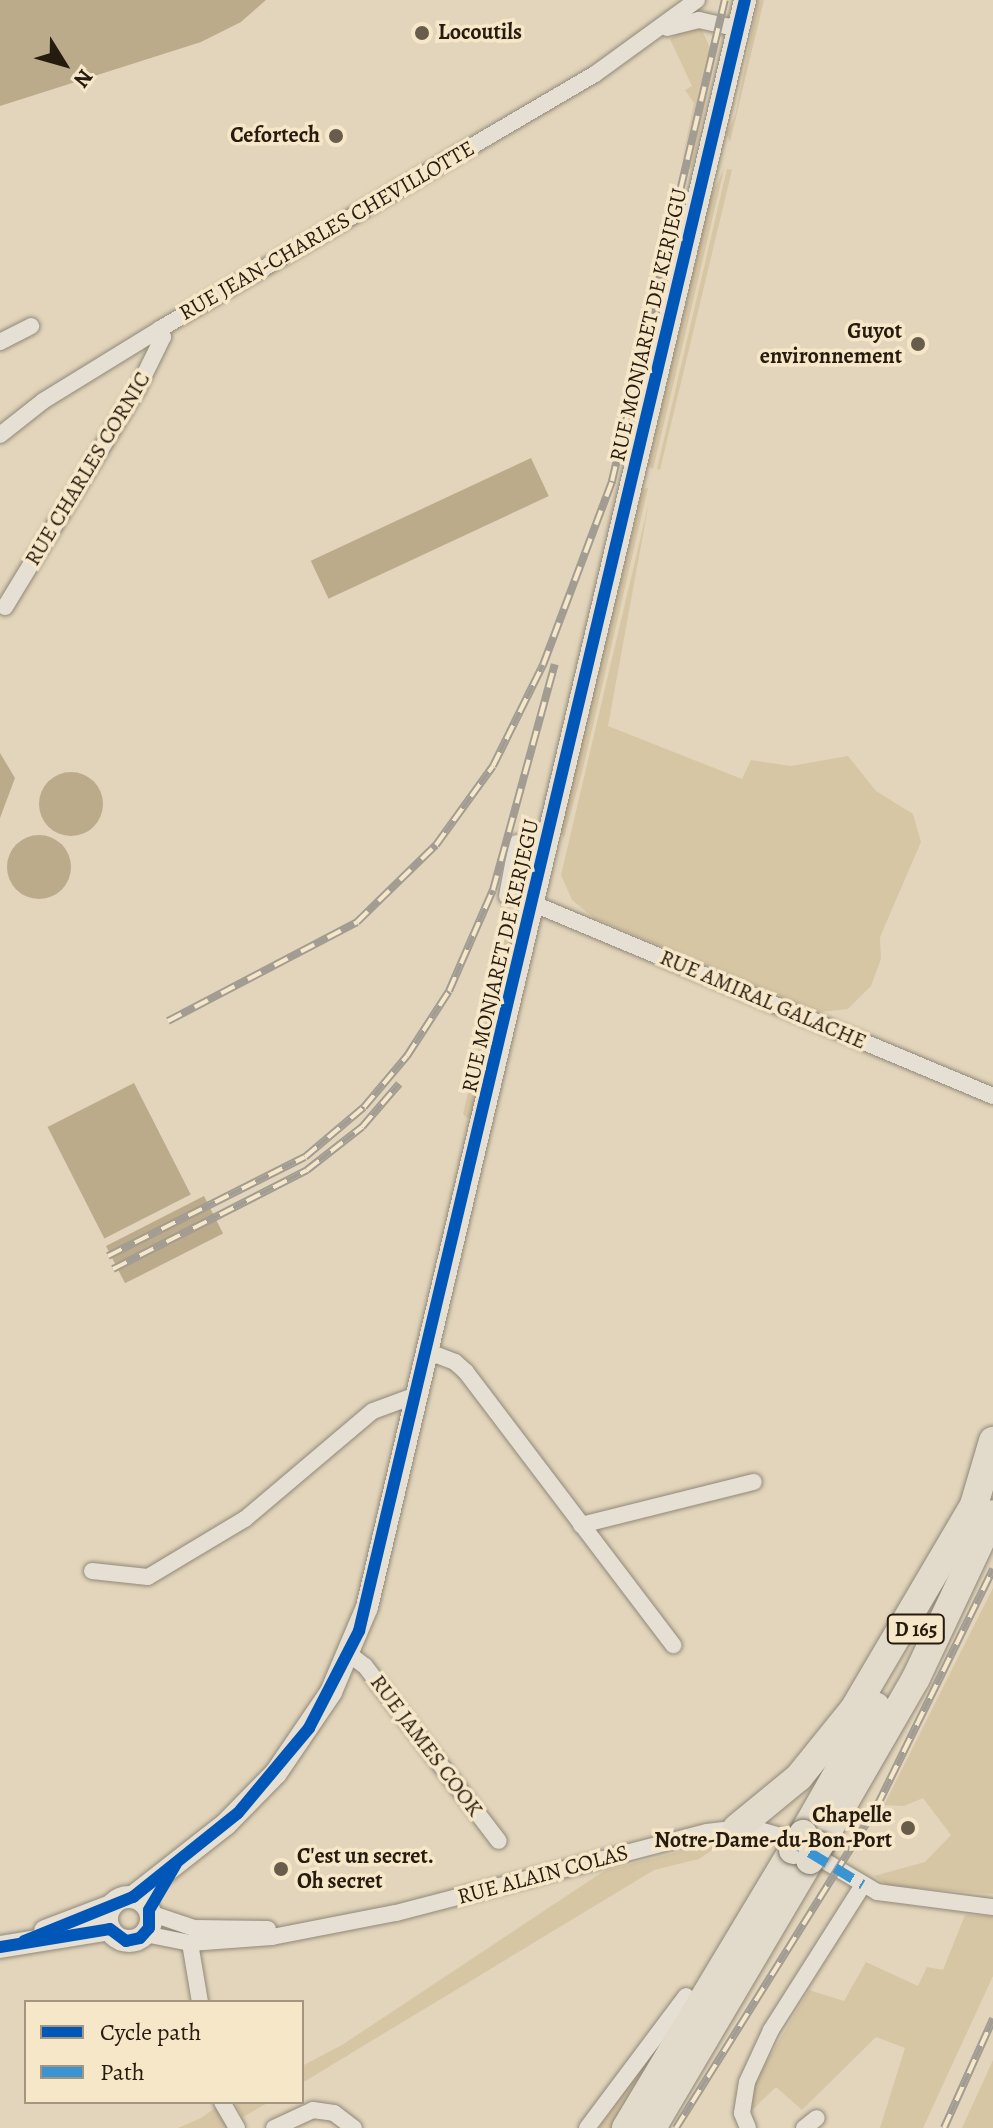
<!DOCTYPE html>
<html>
<head>
<meta charset="utf-8">
<style>
  body { margin:0 }
  #map { position:relative; width:993px; height:2128px; overflow:hidden; background:#e2d5bb; font-family:Alegreya,serif }
  div>[style] { position:absolute }
  [style*='--x'] { left:calc(var(--x)*1px); top:calc(var(--y)*1px); width:calc(var(--w)*1px); rotate:calc(var(--a)*1deg) }
  .green>* { inset:0; background:#d7c6a4 }
  .water>* { inset:0; background:#bcab8b; transform-origin:0 0 }
  .round { border-radius:50% }
  .roads { filter:drop-shadow(0 0 2px #918878) drop-shadow(0 0 2px #918878) }
  .street>* { height:16px; margin:-8px; padding:0 8px; transform-origin:8px; border-radius:8px; background:#e6e0d4 }
  .secondary>* { height:22px; margin:-11px; padding:0 11px; transform-origin:11px; border-radius:11px; background:#e6e0d4 }
  .secondary>.ring { margin:-11px; padding:0; box-sizing:content-box; background:none; border:22px solid #e6e0d4; border-radius:50% }
  .highway>* { height:28px; margin:-14px; padding:0 14px; transform-origin:14px; border-radius:14px; background:#e2dbcc }
  .rail>* { height:8px; margin-top:-4px; transform-origin:0; background:repeating-linear-gradient(90deg,#f6e7c9 0 15px,#a29c92 0 30px); box-sizing:border-box; border-block:2px solid #a29c92 }
  .bridges { filter:drop-shadow(0 0 2px #776f60) drop-shadow(0 0 2px #776f60) }
  .highway-bridge>* { height:28px; margin:-14px; padding:0 14px; transform-origin:14px; border-radius:14px; background:#e2dbcc }
  .quiet>* { height:10px; margin-top:-5px; transform-origin:0; background:repeating-linear-gradient(90deg,#3b94d2 0 20px,transparent 0 30px) }
  .cycleway>* { height:12px; margin:-6px; padding:0 6px; transform-origin:6px; border-radius:6px; background:#0057b8 }
  .dots>* { width:22px; height:22px; translate:-50% -50%; box-sizing:border-box; border:4px solid #f6e7c9; border-radius:50% }
  span { translate:-50% -50%; white-space:nowrap; text-align:center; line-height:1.15; -webkit-text-stroke:7px #f6e7c9; paint-order:stroke }
  .shield-label span { padding:2px 6px; background:#f6e7c9; border:2px solid; border-radius:6px; -webkit-text-stroke-width:0 }
  .shield-label { font-size:20px; color:#261b0f; font-weight:700 }
  .poi-label { font-size:22px; color:#261b0f; font-weight:700 }
  .left { translate:0 -50%; text-align:left }
  .right { translate:-100% -50%; text-align:right }
  .street-label { font-size:22px; color:#261b0f }
  .legend { position:absolute; left:24px; top:2000px; width:280px; height:104px; box-sizing:border-box; background:#f6e7c9; border:2px solid #a3957f; margin:0; padding:10px 14px; list-style:none; font-size:24px; color:#261b0f }
  .legend li { display:flex; align-items:center; gap:16px; height:40px }
  .legend b { width:40px; border:2px solid #a3957f }
  .north { position:absolute; left:24px; top:24px; width:80px; height:80px; -webkit-text-stroke:6px #f6e7c9; paint-order:stroke; rotate:127deg; font-size:22px; font-weight:700; line-height:32px; text-align:center; color:#261b0f }
  .north::after { content:''; display:block; margin:auto; width:28px; height:36px; background:#261b0f; clip-path:polygon(50% 0,100% 100%,50% 72%,0 100%) }
</style>
</head>
<body>
<div id="map">
  <div class="green">
    <i style="clip-path:polygon(758px 0,764px 0,730px 142px,726px 133px,735px 116px)"></i>
    <i style="clip-path:polygon(688px 27px,701px 28px,711px 50px,681px 165px,694px 103px,685px 90px,692px 86px,670px 39px)"></i>
    <i style="clip-path:polygon(717px 50px,692px 168px,689px 169px)"></i>
    <i style="clip-path:polygon(724px 169px,702px 263px,653px 469px,648px 466px,711px 196px)"></i>
    <i style="clip-path:polygon(727px 169px,732px 170px,660px 470px,657px 469px)"></i>
    <i style="clip-path:polygon(648px 488px,583px 768px,564px 838px,560px 831px,643px 489px)"></i>
    <i style="clip-path:polygon(649px 502px,608px 726px,742px 779px,751px 760px,791px 766px,848px 756px,876px 791px,913px 814px,921px 842px,880px 937px,881px 959px,871px 986px,848px 1009px,819px 1012px,594px 918px,572px 900px,561px 875px)"></i>
    <i style="clip-path:polygon(516px 914px,473px 1116px,467px 1118px,463px 1114px,507px 929px)"></i>
    <i style="clip-path:polygon(993px 1588px,993px 1894px,889px 1886px,874px 1876px,925px 1862px,951px 1835px,923px 1798px,904px 1806px,884px 1805px)"></i>
    <i style="clip-path:polygon(729px 1839px,699px 1859px,654px 1870px,302px 2083px,302px 2066px,342px 2045px,604px 1871px)"></i>
    <i style="clip-path:polygon(965px 1915px,993px 1916px,993px 1976px,923px 2128px,880px 2128px,905px 2048px,876px 2037px,802px 2110px,776px 2087px,750px 2112px,755px 2082px,809px 1990px,844px 2001px,866px 1962px,918px 1986px,927px 1967px,943px 1970px)"></i>
    <i style="clip-path:polygon(656px 2047px,662px 2051px,612px 2128px,599px 2128px)"></i>
    <i style="clip-path:polygon(993px 2060px,993px 2128px,962px 2128px)"></i>
    <i style="clip-path:polygon(234px 2102px,269px 2102px,243px 2117px)"></i>
    <i style="clip-path:polygon(222px 2103px,240px 2128px,178px 2128px,201px 2118px)"></i>
  </div>
  <div class="water">
    <i style="clip-path:polygon(0 0,266px 0,241px 22px,201px 42px,0 106px)"></i>
    <i style="left:531px;top:458px;width:42px;height:243px;rotate:65deg"></i>
    <i style="clip-path:polygon(0 753px,15px 778px,0 818px)"></i>
    <i class="round" style="left:39px;top:772px;width:64px;height:64px"></i>
    <i class="round" style="left:7px;top:835px;width:64px;height:64px"></i>
    <i style="left:134px;top:1083px;width:125px;height:97px;rotate:63deg"></i>
    <i style="left:204px;top:1196px;width:42px;height:110px;rotate:63deg"></i>
  </div>
  <div class="roads">
    <div class="street">
      <i style="--x:667;--y:28;--w:33;--a:-14"></i>
      <i style="--x:699;--y:20;--w:41;--a:12.7"></i>
      <i style="--x:0;--y:342;--w:35;--a:-27"></i>
      <i style="--x:0;--y:435;--w:55;--a:-38.3"></i>
      <i style="--x:43;--y:401;--w:137;--a:-31.6"></i>
      <i style="--x:160;--y:329;--w:504;--a:-30.38"></i>
      <i style="--x:595;--y:74;--w:126;--a:-36"></i>
      <i style="--x:5;--y:607;--w:254;--a:-58.7"></i>
      <i style="--x:137;--y:390;--w:59;--a:-63.9"></i>
      <i style="--x:163;--y:337;--w:9;--a:-111"></i>
      <i style="--x:507;--y:896;--w:54;--a:-79.3"></i>
      <i style="--x:534;--y:904;--w:498;--a:22.7"></i>
      <i style="--x:429;--y:1352;--w:28;--a:21"></i>
      <i style="--x:455;--y:1362;--w:15;--a:42"></i>
      <i style="--x:466;--y:1372;--w:343;--a:52.8"></i>
      <i style="--x:581;--y:1525;--w:178;--a:-14"></i>
      <i style="--x:92;--y:1571;--w:56;--a:6.1"></i>
      <i style="--x:148;--y:1577;--w:113;--a:-30.9"></i>
      <i style="--x:245;--y:1519;--w:167;--a:-40.2"></i>
      <i style="--x:373;--y:1411;--w:49;--a:-20.3"></i>
      <i style="--x:349;--y:1654;--w:20;--a:37"></i>
      <i style="--x:365;--y:1666;--w:220;--a:52.6"></i>
      <i style="--x:150;--y:1913;--w:46;--a:18.8"></i>
      <i style="--x:194;--y:1928;--w:74;--a:0.8"></i>
      <i style="--x:145;--y:1934;--w:46;--a:11.3"></i>
      <i style="--x:190;--y:1943;--w:82;--a:-4.2"></i>
      <i style="--x:272;--y:1937;--w:126;--a:-11"></i>
      <i style="--x:396;--y:1913;--w:321;--a:-14.6"></i>
      <i style="--x:707;--y:1832;--w:42;--a:-6.8"></i>
      <i style="--x:749;--y:1827;--w:36;--a:16"></i>
      <i style="--x:784;--y:1837;--w:108;--a:30.6"></i>
      <i style="--x:877;--y:1892;--w:117;--a:7.4"></i>
      <i style="--x:190;--y:1943;--w:60;--a:80.4"></i>
      <i style="--x:222;--y:2102;--w:30;--a:60"></i>
      <i style="--x:274;--y:2128;--w:43;--a:-24.8"></i>
      <i style="--x:313;--y:2110;--w:21;--a:8"></i>
      <i style="--x:334;--y:2113;--w:25;--a:37"></i>
      <i style="--x:587;--y:2128;--w:165;--a:-53.1"></i>
      <i style="--x:748;--y:2128;--w:16;--a:-112"></i>
      <i style="--x:742;--y:2113;--w:31;--a:-81"></i>
      <i style="--x:747;--y:2082;--w:57;--a:-65.2"></i>
      <i style="--x:771;--y:2030;--w:172;--a:-57.6"></i>
      <i style="--x:804;--y:2128;--w:16;--a:-38"></i>
    </div>
    <div class="secondary">
      <i style="--x:133;--y:1897;--w:118;--a:-38.1"></i>
      <i style="--x:226;--y:1824;--w:71;--a:-45.6"></i>
      <i style="--x:276;--y:1773;--w:98;--a:-55.8"></i>
      <i style="--x:331;--y:1692;--w:92;--a:-67"></i>
      <i style="--x:367;--y:1607;--w:1651;--a:-76.76"></i>
      <i class="ring" style="left:107px;top:1897px;width:22px;height:22px"></i>
      <i style="--x:45;--y:1931;--w:71;--a:-20.7"></i>
      <i style="--x:0;--y:1947;--w:111;--a:-9.3"></i>
    </div>
    <div class="highway">
      <i style="--x:737;--y:1828;--w:80;--a:-39.4"></i>
      <i style="--x:799;--y:1777;--w:87;--a:-51"></i>
      <i style="--x:854;--y:1709;--w:237;--a:-59.5"></i>
      <i style="--x:974;--y:1505;--w:67;--a:-73.5"></i>
      <i style="--x:803;--y:1834;--w:147;--a:-60.3"></i>
      <i style="--x:819;--y:1846;--w:194;--a:-60"></i>
      <i style="--x:916;--y:1678;--w:181;--a:-64.8"></i>
      <i style="--x:626;--y:2128;--w:324;--a:-59"></i>
      <i style="--x:652;--y:2128;--w:311;--a:-59.5"></i>
    </div>
  </div>
  <div class="rail">
    <i style="--x:168;--y:1021;--w:213;--a:-27.6"></i>
    <i style="--x:357;--y:922;--w:110;--a:-44.3"></i>
    <i style="--x:436;--y:845;--w:97;--a:-54.2"></i>
    <i style="--x:493;--y:766;--w:113;--a:-63.7"></i>
    <i style="--x:543;--y:665;--w:197;--a:-69.4"></i>
    <i style="--x:612;--y:481;--w:494;--a:-76.8"></i>
    <i style="--x:108;--y:1256;--w:220;--a:-26.7"></i>
    <i style="--x:305;--y:1157;--w:77;--a:-40.3"></i>
    <i style="--x:364;--y:1107;--w:67;--a:-49.9"></i>
    <i style="--x:407;--y:1056;--w:77;--a:-57.1"></i>
    <i style="--x:449;--y:991;--w:110;--a:-66.5"></i>
    <i style="--x:493;--y:890;--w:234;--a:-74.7"></i>
    <i style="--x:113;--y:1269;--w:218;--a:-27"></i>
    <i style="--x:307;--y:1170;--w:70;--a:-38"></i>
    <i style="--x:362;--y:1127;--w:57;--a:-49.3"></i>
    <i style="--x:676;--y:2128;--w:380;--a:-58"></i>
    <i style="--x:877;--y:1806;--w:264;--a:-63.9"></i>
    <i style="--x:944;--y:2128;--w:120;--a:-65.8"></i>
  </div>
  <div class="bridges">
    <div class="highway-bridge">
      <i style="--x:793;--y:1850;--w:19;--a:-58"></i>
      <i style="--x:810;--y:1860;--w:17;--a:-57"></i>
    </div>
  </div>
  <div class="quiet">
    <i style="--x:784;--y:1837;--w:92;--a:31.3"></i>
  </div>
  <div class="cycleway">
    <i style="--x:24;--y:1941;--w:118;--a:-22"></i>
    <i style="--x:133;--y:1897;--w:134;--a:-38.7"></i>
    <i style="--x:238;--y:1813;--w:111;--a:-50.1"></i>
    <i style="--x:309;--y:1728;--w:109;--a:-62.7"></i>
    <i style="--x:359;--y:1631;--w:1676;--a:-76.69"></i>
    <i style="--x:0;--y:1947;--w:111;--a:-9.3"></i>
    <i style="--x:110;--y:1929;--w:20;--a:37"></i>
    <i style="--x:126;--y:1941;--w:14;--a:-12"></i>
    <i style="--x:140;--y:1938;--w:13;--a:-48"></i>
    <i style="--x:149;--y:1928;--w:18;--a:-90"></i>
    <i style="--x:149;--y:1910;--w:53;--a:-59.6"></i>
  </div>
  <div class="dots">
    <i style="left:422px;top:33px;background:#685c4b"></i>
    <i style="left:336px;top:136px;background:#685c4b"></i>
    <i style="left:918px;top:344px;background:#685c4b"></i>
    <i style="left:908px;top:1828px;background:#685c4b"></i>
    <i style="left:281px;top:1869px;background:#685c4b"></i>
  </div>
  <div class="shield-label">
    <span style="left:916px;top:1629px">D 165</span>
  </div>
  <div class="poi-label">
    <span class="left" style="left:438px;top:33px">Locoutils</span>
    <span class="right" style="left:320px;top:136px">Cefortech</span>
    <span class="right" style="left:902px;top:344px">Guyot<br>environnement</span>
    <span class="right" style="left:892px;top:1828px">Chapelle<br>Notre-Dame-du-Bon-Port</span>
    <span class="left" style="left:297px;top:1869px">C'est un secret.<br>Oh secret</span>
  </div>
  <div class="street-label">
    <span style="left:327px;top:231px;rotate:-30deg">RUE JEAN-CHARLES CHEVILLOTTE</span>
    <span style="left:649px;top:325px;rotate:-77deg">RUE MONJARET DE KERJEGU</span>
    <span style="left:88px;top:469px;rotate:-59deg">RUE CHARLES CORNIC</span>
    <span style="left:501px;top:956px;rotate:-77deg">RUE MONJARET DE KERJEGU</span>
    <span style="left:763px;top:1000px;rotate:23deg">RUE AMIRAL GALACHE</span>
    <span style="left:426px;top:1746px;rotate:53deg">RUE JAMES COOK</span>
    <span style="left:543px;top:1875px;rotate:-15deg">RUE ALAIN COLAS</span>
  </div>
  <ul class="legend">
  <li><b style="height:10px;background:#0057b8"></b>Cycle path</li>
  <li><b style="height:10px;background:#3b94d2"></b>Path</li>
  </ul>
  <div class="north">N</div>
</div>
</body>
</html>
